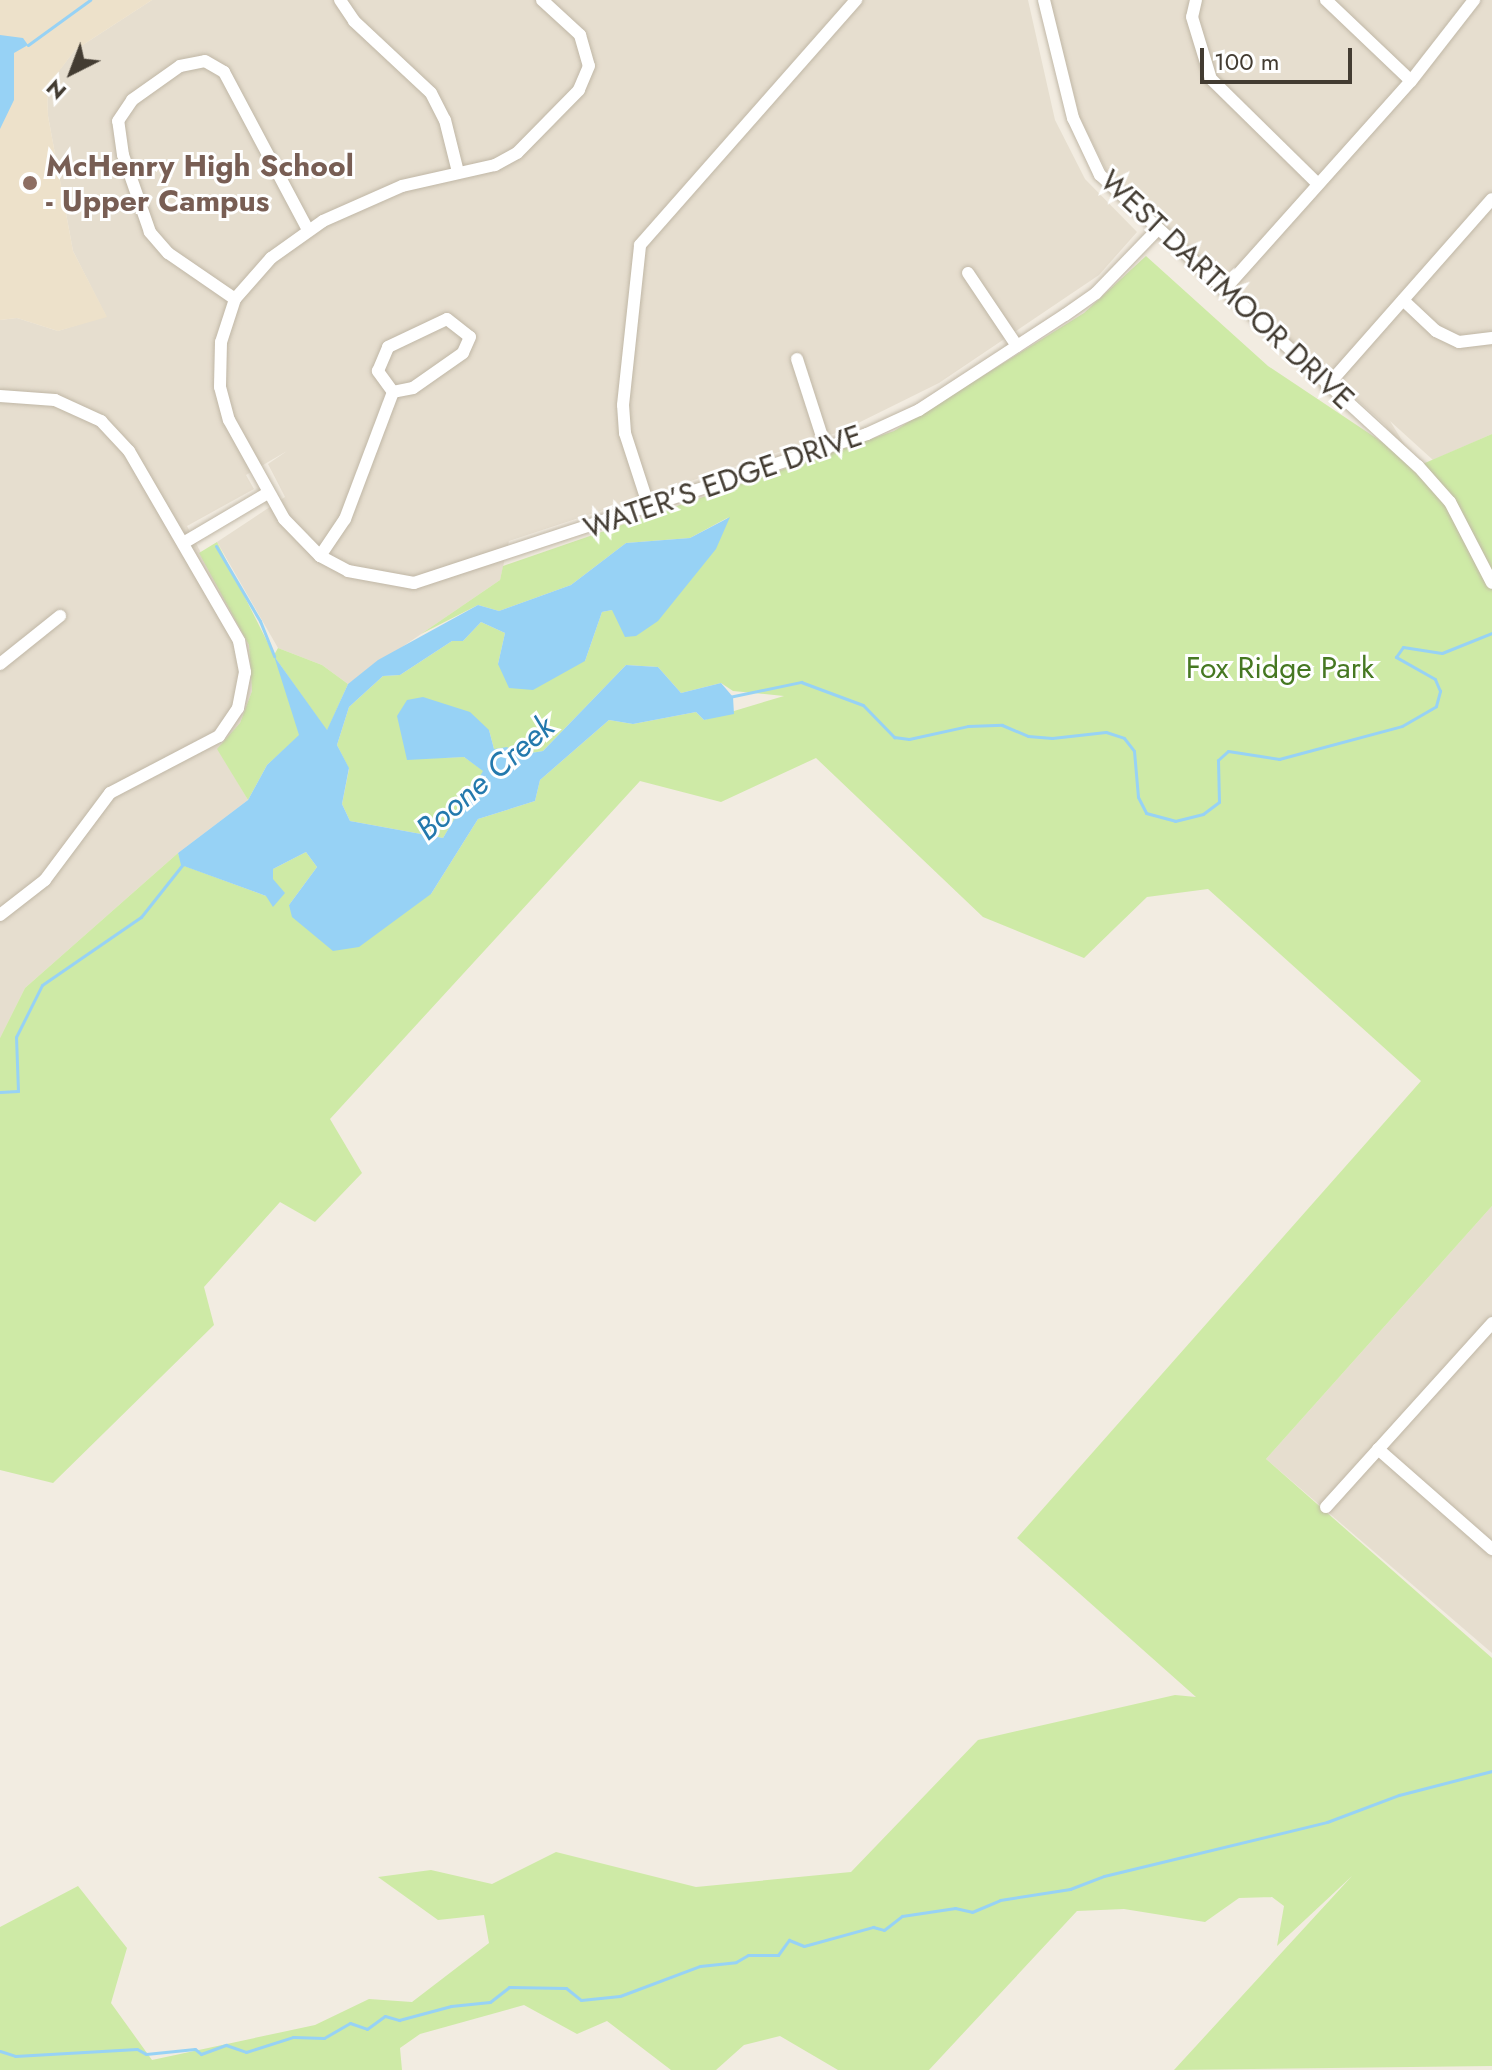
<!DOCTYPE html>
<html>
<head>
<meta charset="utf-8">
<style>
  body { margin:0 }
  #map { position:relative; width:1492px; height:2070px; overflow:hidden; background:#f2ece1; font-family:Jost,sans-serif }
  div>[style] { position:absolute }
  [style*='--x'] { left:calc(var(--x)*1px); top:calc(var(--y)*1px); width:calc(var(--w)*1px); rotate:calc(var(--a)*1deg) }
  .residential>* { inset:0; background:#e6decf }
  .education>* { inset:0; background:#ede1ca }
  .green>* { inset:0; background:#ceeaa6 }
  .water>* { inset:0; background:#97d2f5 }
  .stream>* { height:3px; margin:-1.5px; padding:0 1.5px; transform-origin:1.5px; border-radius:1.5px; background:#97d2f5 }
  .roads { filter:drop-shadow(0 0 2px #c0b7a6) drop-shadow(0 0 2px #c0b7a6) }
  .minor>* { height:12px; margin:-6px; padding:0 6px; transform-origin:6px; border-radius:6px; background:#fff }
  .dots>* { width:22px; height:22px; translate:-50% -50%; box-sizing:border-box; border:4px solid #fff; border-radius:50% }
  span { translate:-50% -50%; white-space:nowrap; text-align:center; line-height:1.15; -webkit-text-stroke:6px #fff; paint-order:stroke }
  .education-label { font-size:30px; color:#785e54; font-weight:700 }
  .left { translate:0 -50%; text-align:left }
  .street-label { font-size:30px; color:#433c32 }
  .park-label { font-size:30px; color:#467822 }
  .water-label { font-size:32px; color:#2479ad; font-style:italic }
  .north { position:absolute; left:32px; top:32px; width:80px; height:80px; -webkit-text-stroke:6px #fff; paint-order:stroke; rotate:222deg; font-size:22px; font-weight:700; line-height:32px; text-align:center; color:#433c32 }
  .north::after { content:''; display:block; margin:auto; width:28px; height:36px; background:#433c32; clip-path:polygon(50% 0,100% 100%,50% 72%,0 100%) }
  .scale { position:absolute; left:1200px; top:48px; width:152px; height:36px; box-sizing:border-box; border:4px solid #433c32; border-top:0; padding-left:10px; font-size:24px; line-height:28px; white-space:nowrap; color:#433c32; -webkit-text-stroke:6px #fff; paint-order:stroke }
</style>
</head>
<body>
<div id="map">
  <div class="residential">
    <i style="clip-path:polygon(152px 0,1028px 0,1055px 120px,1085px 179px,1137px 232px,1099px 275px,939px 383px,842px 431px,509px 541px,500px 580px,348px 684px,322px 665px,278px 648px,217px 542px,285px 497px,268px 464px,287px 451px,246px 475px,254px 489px,187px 526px,249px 645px,252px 691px,240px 723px,218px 749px,248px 800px,178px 853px,25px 988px,0 1038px,0 320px,17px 318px,58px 331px,106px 316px,73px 251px,48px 116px,47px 86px,75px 50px)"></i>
    <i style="clip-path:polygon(1050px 0,1492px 0,1492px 434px,1433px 460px,1390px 421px,1418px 466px,1384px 424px,1111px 180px,1080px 118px)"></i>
    <i style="clip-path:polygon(1492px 1206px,1492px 1653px,1266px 1459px)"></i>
  </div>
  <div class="education">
    <i style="clip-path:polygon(0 0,152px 0,75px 50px,47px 87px,48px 116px,73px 251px,107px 317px,58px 331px,17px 318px,0 320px)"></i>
  </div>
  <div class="green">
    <i style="clip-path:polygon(1146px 256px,1268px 366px,1418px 466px,1492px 434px,1492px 1206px,1266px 1459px,1492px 1658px,1492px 2066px,1174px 2070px,1352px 1876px,1277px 1946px,1284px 1906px,1272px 1897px,1239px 1898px,1205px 1922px,1124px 1909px,1077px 1911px,929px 2070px,838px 2070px,780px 2036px,744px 2045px,716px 2070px,671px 2070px,607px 2021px,577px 2034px,524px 2005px,420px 2034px,400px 2048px,402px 2070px,0 2070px,0 1927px,78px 1886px,127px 1948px,111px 2003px,152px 2060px,315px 2025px,369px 1999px,412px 2002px,489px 1943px,484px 1915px,438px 1920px,378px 1877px,431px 1870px,492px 1884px,556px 1852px,696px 1887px,851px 1872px,978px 1740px,1175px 1695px,1196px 1697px,1017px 1538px,1421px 1081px,1208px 889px,1147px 897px,1084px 958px,983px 917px,816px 758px,721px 802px,640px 781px,330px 1119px,362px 1173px,315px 1222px,280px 1202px,204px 1287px,214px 1325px,53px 1483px,0 1470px,0 1038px,25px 988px,178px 853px,182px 865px,266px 896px,273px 869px,306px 852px,317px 867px,289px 905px,431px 894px,478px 819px,535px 801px,540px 780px,609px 720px,633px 724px,696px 712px,704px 720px,784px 696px,733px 691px,721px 683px,681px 693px,658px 667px,626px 665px,543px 751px,519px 755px,494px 749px,489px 730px,407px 759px,464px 757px,484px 771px,443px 838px,350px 821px,342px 804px,349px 769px,337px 745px,349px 707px,383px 676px,400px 675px,452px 641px,463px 641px,481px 622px,505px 633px,498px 664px,585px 661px,602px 612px,612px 610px,729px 517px,690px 538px,626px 543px,571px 585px,499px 611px,478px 605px,421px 634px,500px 580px,503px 566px,894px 431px,1084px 313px)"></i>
    <i style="clip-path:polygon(217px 542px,274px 655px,278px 648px,322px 665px,348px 684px,327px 731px,276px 659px,300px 735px,267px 765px,248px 800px,217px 749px,240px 723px,252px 691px,249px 645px,199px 553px)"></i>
  </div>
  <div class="water">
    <i style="clip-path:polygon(0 35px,23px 38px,28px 45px,14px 53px,14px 100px,0 129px)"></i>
    <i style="clip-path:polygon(730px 517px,716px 549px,658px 621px,636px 636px,625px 637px,612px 610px,602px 612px,585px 661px,533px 690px,509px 688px,498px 664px,505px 633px,481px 622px,463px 641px,452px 641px,400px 675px,383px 676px,349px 707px,337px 745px,349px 768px,342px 804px,350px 821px,443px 838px,483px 771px,464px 757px,407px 760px,397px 716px,407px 700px,423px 697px,470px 712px,489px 730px,494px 749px,507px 747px,519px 755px,543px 751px,626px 665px,658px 667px,681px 693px,721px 683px,733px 697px,734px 714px,704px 720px,696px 712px,633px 724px,609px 720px,540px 780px,535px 801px,478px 819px,431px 894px,359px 947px,333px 951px,292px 917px,289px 905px,317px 867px,306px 852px,273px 869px,273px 879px,285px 893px,273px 907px,266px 896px,181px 865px,178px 853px,248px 800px,267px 765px,299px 735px,274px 656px,327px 730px,348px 684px,378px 660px,478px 605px,499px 611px,571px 585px,626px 543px,690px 538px)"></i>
  </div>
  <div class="stream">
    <i style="--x:28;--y:45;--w:77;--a:-36"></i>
    <i style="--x:216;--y:546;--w:87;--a:59.6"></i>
    <i style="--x:260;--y:621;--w:38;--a:68"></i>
    <i style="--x:729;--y:697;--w:74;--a:-11.8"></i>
    <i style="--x:801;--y:682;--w:66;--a:20.4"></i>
    <i style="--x:863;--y:705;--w:45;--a:45.9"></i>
    <i style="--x:894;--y:737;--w:15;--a:8"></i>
    <i style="--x:909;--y:739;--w:60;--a:-12.4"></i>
    <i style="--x:968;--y:726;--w:34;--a:-2"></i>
    <i style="--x:1002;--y:725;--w:28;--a:23"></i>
    <i style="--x:1028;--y:736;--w:24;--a:5"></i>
    <i style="--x:1052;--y:738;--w:54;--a:-6.3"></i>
    <i style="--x:1106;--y:732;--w:19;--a:18"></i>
    <i style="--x:1124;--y:738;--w:16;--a:52"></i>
    <i style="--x:1134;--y:751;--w:46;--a:85"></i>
    <i style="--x:1138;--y:797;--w:18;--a:63"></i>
    <i style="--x:1146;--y:813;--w:30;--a:15"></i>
    <i style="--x:1175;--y:821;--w:29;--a:-14"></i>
    <i style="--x:1203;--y:814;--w:20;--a:-37"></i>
    <i style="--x:1219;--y:802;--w:42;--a:-91.4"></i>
    <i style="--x:1218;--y:760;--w:13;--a:-42"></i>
    <i style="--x:1228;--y:751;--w:52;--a:8.9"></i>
    <i style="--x:1279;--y:759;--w:127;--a:-15"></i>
    <i style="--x:1402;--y:726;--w:39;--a:-30"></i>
    <i style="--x:1436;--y:706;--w:16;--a:-75"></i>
    <i style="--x:1440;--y:691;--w:13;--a:-113"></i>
    <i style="--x:1435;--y:679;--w:45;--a:-150.6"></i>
    <i style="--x:1396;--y:657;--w:12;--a:-55"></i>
    <i style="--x:1403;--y:647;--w:39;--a:9"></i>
    <i style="--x:1442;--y:653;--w:54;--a:-21.8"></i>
    <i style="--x:0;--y:1092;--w:18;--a:-3"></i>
    <i style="--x:18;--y:1091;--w:54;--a:-92.1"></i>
    <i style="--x:16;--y:1037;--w:58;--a:-63.4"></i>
    <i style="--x:42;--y:985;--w:120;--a:-34.5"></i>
    <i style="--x:141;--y:917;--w:68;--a:-51.6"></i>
    <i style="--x:0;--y:2051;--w:16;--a:18"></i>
    <i style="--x:15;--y:2056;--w:122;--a:-3.3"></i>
    <i style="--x:137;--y:2049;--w:10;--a:29"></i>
    <i style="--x:146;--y:2054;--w:49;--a:-5.8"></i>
    <i style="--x:195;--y:2049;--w:8;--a:40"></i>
    <i style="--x:201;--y:2054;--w:27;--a:-20"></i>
    <i style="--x:226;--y:2045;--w:21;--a:19"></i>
    <i style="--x:246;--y:2052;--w:49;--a:-17.7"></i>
    <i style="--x:293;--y:2037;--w:31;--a:2"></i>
    <i style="--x:324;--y:2038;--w:30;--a:-30"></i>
    <i style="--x:350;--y:2023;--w:18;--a:19"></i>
    <i style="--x:367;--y:2029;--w:22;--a:-36"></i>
    <i style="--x:385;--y:2016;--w:15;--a:16"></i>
    <i style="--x:399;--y:2020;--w:54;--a:-15.1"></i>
    <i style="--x:451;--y:2006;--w:39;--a:-6"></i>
    <i style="--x:490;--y:2002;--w:24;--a:-38"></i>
    <i style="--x:509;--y:1987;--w:57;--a:1"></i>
    <i style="--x:566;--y:1988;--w:19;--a:39"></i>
    <i style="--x:581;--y:2000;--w:39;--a:-6"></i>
    <i style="--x:620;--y:1996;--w:85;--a:-20.6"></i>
    <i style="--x:700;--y:1966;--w:36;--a:-6"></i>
    <i style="--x:736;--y:1962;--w:14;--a:-30"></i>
    <i style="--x:748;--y:1955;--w:30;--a:0"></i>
    <i style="--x:778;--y:1955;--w:19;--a:-54"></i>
    <i style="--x:789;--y:1940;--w:16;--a:22"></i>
    <i style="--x:804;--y:1946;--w:72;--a:-15.4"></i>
    <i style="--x:873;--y:1927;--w:11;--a:15"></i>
    <i style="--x:884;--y:1930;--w:23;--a:-38"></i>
    <i style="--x:902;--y:1916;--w:54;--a:-8.6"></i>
    <i style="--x:955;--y:1908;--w:17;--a:13"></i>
    <i style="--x:972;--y:1912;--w:30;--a:-23"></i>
    <i style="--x:1000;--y:1900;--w:71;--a:-8.9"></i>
    <i style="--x:1070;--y:1889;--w:36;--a:-21"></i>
    <i style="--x:1104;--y:1876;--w:229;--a:-13.6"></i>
    <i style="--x:1327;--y:1822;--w:77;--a:-20.6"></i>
    <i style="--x:1399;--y:1795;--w:96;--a:-14.5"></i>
  </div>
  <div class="roads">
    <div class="minor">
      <i style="--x:340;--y:0;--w:25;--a:56"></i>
      <i style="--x:354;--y:21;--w:105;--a:43.1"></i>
      <i style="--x:431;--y:93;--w:30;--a:63"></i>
      <i style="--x:445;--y:120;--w:54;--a:76"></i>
      <i style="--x:542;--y:0;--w:52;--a:42.6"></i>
      <i style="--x:580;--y:35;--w:32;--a:74"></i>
      <i style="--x:589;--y:66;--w:26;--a:113"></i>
      <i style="--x:579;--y:90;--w:88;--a:134.5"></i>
      <i style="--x:517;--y:153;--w:25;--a:151"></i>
      <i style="--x:495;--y:165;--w:95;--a:167.3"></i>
      <i style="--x:402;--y:186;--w:86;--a:156.1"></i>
      <i style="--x:323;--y:221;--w:64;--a:144.6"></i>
      <i style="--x:271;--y:258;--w:55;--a:131.3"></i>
      <i style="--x:235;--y:299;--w:45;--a:108"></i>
      <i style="--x:221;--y:342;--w:45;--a:91.3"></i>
      <i style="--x:220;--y:387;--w:34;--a:75"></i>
      <i style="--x:229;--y:420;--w:113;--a:60.9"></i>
      <i style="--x:284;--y:519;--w:52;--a:45.8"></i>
      <i style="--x:320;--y:556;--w:32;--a:28"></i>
      <i style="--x:348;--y:571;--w:67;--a:10.3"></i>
      <i style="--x:414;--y:583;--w:477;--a:-18.2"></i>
      <i style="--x:867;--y:434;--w:57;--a:-24.8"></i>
      <i style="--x:919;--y:410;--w:174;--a:-33.1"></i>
      <i style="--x:1065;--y:315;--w:38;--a:-35"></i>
      <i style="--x:1096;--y:293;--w:86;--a:-45.9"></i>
      <i style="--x:1044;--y:0;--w:122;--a:76.2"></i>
      <i style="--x:1073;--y:118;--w:63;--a:64.7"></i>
      <i style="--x:1100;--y:175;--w:431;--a:42.5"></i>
      <i style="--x:1418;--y:466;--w:48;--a:48.4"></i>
      <i style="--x:1450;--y:502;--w:91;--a:62.6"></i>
      <i style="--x:1196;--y:0;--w:17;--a:103"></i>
      <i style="--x:1192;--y:17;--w:65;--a:73"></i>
      <i style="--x:1211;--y:79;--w:150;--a:44.5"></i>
      <i style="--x:1326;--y:0;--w:117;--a:43.6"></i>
      <i style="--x:968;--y:273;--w:88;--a:56.1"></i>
      <i style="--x:1224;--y:290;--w:280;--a:-48.2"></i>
      <i style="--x:1411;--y:81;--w:103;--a:-52.1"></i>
      <i style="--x:235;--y:299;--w:81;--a:-145.5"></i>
      <i style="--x:168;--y:253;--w:28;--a:-131"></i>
      <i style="--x:150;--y:232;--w:82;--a:-109.3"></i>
      <i style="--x:123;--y:155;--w:34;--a:-98"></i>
      <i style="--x:118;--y:121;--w:25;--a:-56"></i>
      <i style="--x:132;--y:100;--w:59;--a:-35.3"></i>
      <i style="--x:180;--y:66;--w:25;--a:-11"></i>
      <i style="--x:205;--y:61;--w:22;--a:30"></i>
      <i style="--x:224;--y:72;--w:179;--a:62"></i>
      <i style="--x:1403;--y:300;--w:45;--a:43.2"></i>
      <i style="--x:1436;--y:331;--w:25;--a:26"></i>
      <i style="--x:1459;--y:342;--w:33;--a:-7"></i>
      <i style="--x:447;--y:319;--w:29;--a:38"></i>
      <i style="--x:470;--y:337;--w:17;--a:114"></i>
      <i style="--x:463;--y:353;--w:61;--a:145"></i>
      <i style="--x:413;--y:388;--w:20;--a:169"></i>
      <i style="--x:393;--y:392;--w:26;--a:-126"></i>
      <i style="--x:378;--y:371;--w:26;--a:-67"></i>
      <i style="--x:388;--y:347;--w:65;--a:-25.4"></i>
      <i style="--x:797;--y:359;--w:95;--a:72.1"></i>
      <i style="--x:1327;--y:386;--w:249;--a:-48.6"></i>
      <i style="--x:0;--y:396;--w:55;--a:4.2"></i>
      <i style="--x:55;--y:400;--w:51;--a:24.5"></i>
      <i style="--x:101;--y:421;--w:41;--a:47"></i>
      <i style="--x:129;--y:451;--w:220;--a:59.9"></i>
      <i style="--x:239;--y:641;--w:32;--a:79"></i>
      <i style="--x:245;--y:672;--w:37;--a:101"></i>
      <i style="--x:238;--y:708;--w:34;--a:124"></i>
      <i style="--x:219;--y:736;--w:123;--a:152.4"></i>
      <i style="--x:110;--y:793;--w:109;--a:126.8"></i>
      <i style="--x:45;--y:880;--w:57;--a:142.1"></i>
      <i style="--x:649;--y:507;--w:78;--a:-108"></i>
      <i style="--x:625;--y:433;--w:28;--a:-94"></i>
      <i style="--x:623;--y:405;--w:161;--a:-83.9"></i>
      <i style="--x:640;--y:245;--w:327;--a:-48.6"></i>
      <i style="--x:185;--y:542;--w:96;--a:-30.6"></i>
      <i style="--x:320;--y:556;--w:45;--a:-56"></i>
      <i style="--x:345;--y:519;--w:136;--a:-69.3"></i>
      <i style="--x:0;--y:664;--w:77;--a:-38.7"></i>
      <i style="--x:1378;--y:1449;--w:152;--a:41.3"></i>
      <i style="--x:1326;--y:1507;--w:248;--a:-47.9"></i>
    </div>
  </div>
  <div class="dots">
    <i style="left:30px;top:183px;background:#8d6e63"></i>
  </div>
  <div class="education-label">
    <span class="left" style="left:46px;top:183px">McHenry High School<br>- Upper Campus</span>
  </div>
  <div class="street-label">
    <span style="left:1227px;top:290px;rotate:43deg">WEST DARTMOOR DRIVE</span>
    <span style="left:723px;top:482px;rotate:-19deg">WATER’S EDGE DRIVE</span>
  </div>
  <div class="park-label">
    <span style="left:1280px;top:668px">Fox Ridge Park</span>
  </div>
  <div class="water-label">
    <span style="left:485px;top:778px;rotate:-41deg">Boone Creek</span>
  </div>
  <div class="north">N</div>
  <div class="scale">100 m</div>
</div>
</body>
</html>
